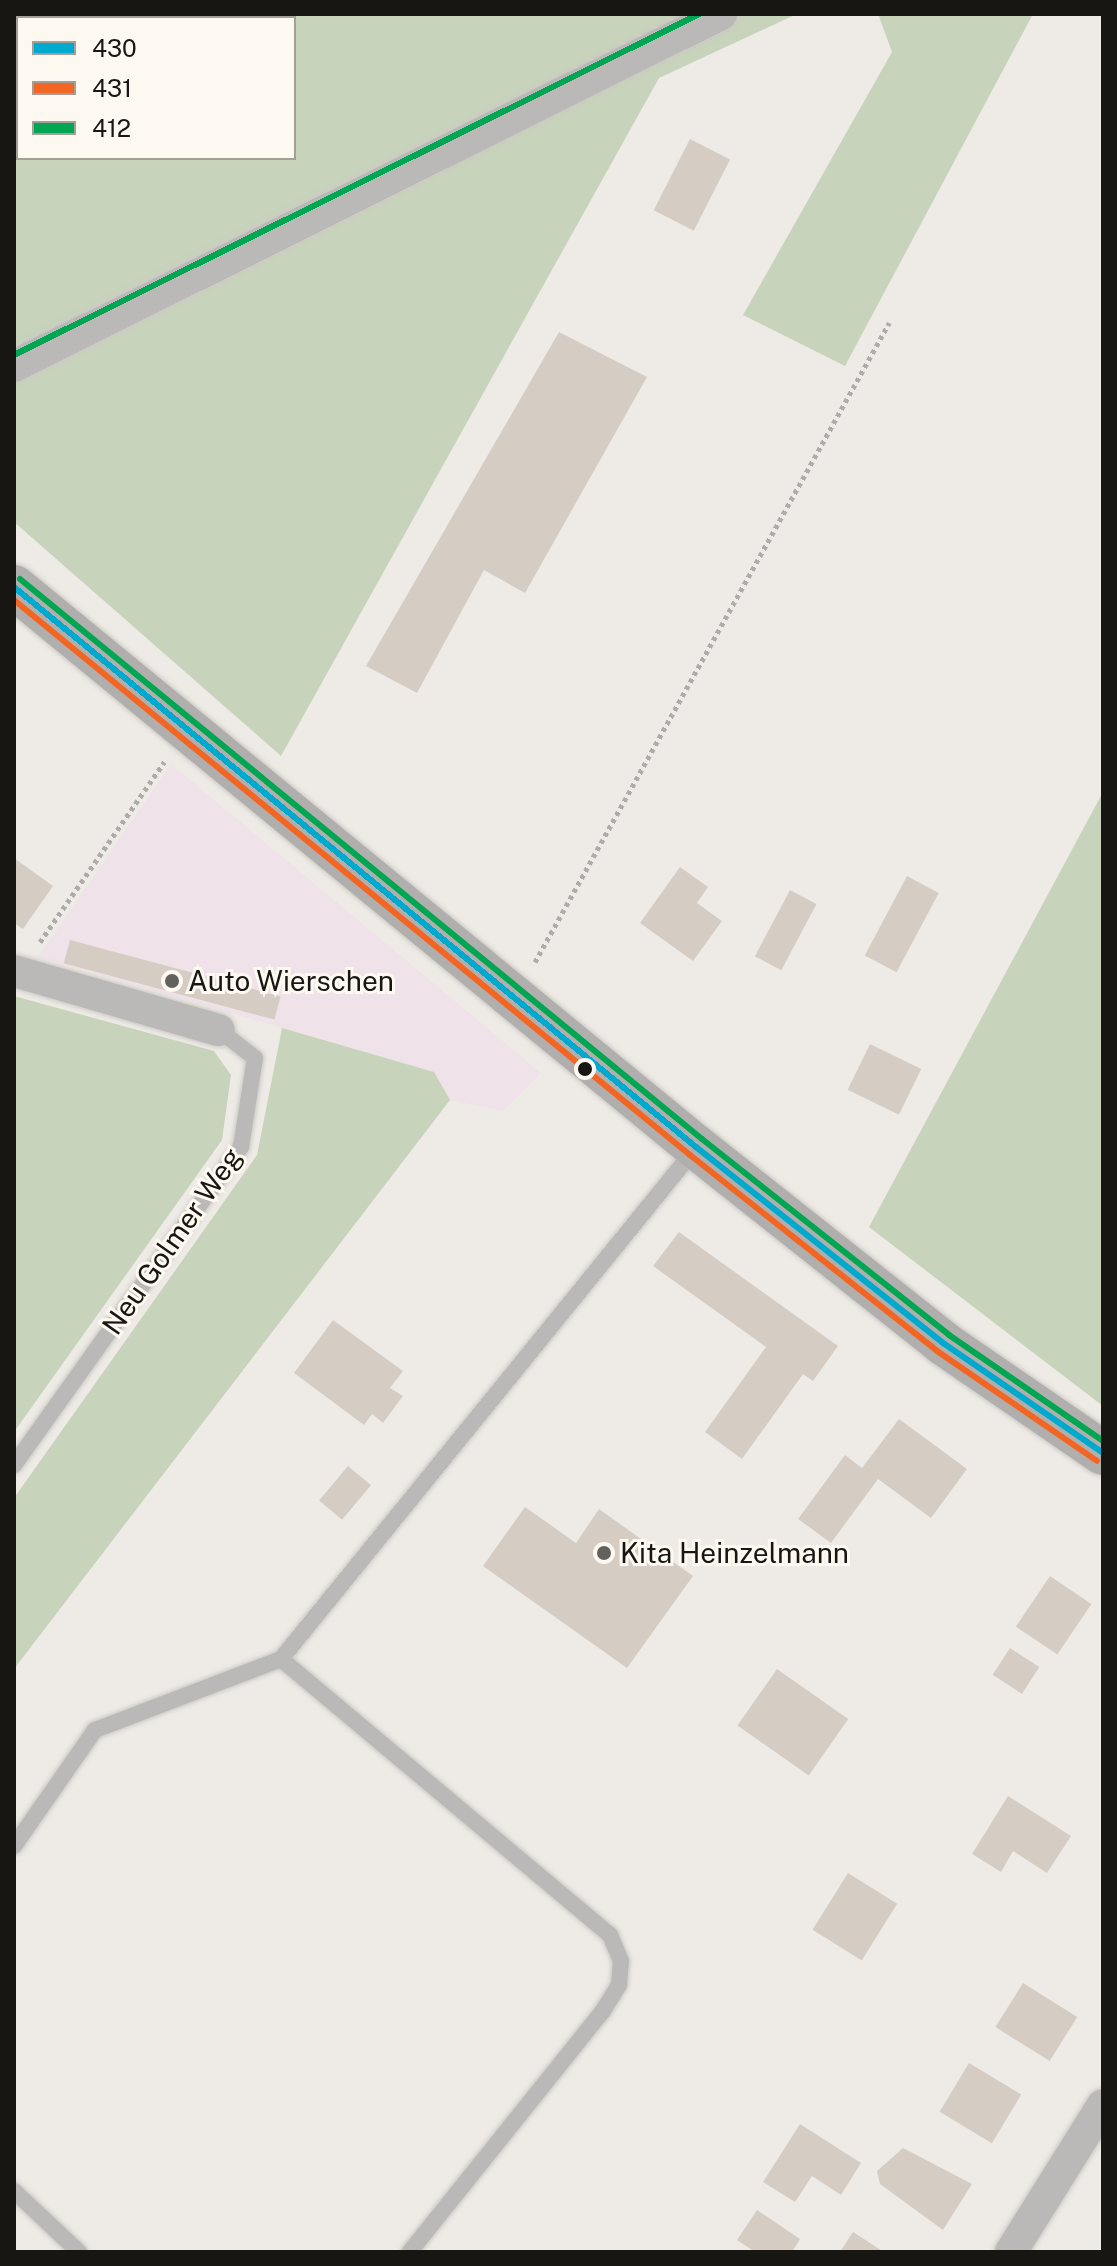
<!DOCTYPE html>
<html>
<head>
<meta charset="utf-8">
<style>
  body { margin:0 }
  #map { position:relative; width:1117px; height:2266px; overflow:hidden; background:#eeebe6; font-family:"Public Sans",sans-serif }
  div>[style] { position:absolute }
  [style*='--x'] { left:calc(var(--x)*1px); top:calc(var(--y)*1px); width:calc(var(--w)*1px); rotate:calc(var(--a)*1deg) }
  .commercial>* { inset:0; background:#efe2e8 }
  .forest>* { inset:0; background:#c8d3bb }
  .building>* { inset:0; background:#d5cdc4; transform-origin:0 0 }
  .path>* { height:5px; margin-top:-2.5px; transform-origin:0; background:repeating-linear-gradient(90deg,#adacaa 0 4px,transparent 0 8px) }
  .roads { filter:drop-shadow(0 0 2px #cbc9c5) drop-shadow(0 0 2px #cbc9c5) }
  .lane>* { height:16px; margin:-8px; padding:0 8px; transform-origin:8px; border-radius:8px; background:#bab9b7 }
  .street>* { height:32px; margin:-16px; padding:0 16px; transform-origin:16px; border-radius:16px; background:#bab9b7 }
  .secondary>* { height:44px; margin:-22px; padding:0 22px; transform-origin:22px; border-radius:22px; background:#b1afad }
  .bus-1>* { height:6px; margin:-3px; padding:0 3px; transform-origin:3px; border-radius:3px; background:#00a9ce }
  .bus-2>* { height:6px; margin:-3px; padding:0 3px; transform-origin:3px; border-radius:3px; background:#f26522 }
  .bus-3>* { height:6px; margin:-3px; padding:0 3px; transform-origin:3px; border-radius:3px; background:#00a651 }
  .dots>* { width:22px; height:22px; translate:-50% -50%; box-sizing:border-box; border:4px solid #fef9f0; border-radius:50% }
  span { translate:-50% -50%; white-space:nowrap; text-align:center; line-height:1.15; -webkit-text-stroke:6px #fef9f0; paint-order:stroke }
  .poi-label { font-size:28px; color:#171613 }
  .left { translate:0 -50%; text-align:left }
  .street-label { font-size:28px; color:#171613 }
  .frame { position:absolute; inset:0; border:16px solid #171613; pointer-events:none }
  .legend { position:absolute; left:16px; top:16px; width:280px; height:144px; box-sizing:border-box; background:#fef9f0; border:2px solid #a29e98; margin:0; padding:10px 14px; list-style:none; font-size:24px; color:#171613 }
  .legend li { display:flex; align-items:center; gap:16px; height:40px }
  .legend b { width:40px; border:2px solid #a29e98 }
</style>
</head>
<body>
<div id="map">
  <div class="commercial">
    <i style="clip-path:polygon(171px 764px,541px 1073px,503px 1111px,450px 1100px,434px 1072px,38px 957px)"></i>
  </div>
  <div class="forest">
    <i style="clip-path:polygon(evenodd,14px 14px,797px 14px,659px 78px,281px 756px,14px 522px,14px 14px,18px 18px,294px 18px,294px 158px,18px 158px,18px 18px)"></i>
    <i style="clip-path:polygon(878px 14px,1033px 14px,845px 366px,743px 315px,892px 52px)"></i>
    <i style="clip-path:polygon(1103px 792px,1103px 1406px,869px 1227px)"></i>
    <i style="clip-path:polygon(14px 996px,214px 1051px,231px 1075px,222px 1140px,14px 1432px)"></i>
    <i style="clip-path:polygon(282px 1028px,434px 1072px,450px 1100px,14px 1669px,14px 1498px,257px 1155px)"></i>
  </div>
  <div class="building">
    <i style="left:690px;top:139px;width:45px;height:80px;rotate:27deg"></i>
    <i style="clip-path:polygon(559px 332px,647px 377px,525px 593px,484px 570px,417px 693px,366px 666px)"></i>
    <i style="clip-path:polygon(14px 858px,53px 886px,23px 929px,14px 923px)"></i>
    <i style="clip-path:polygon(680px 867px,708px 887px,697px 903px,722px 921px,693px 961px,640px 923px)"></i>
    <i style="left:907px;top:876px;width:36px;height:90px;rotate:28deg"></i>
    <i style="left:790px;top:890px;width:30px;height:75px;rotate:28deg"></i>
    <i style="left:70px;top:940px;width:218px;height:24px;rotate:15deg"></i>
    <i style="left:870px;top:1044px;width:57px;height:51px;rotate:26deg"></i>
    <i style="clip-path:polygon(679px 1232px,838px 1346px,813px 1381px,803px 1374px,742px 1459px,705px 1432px,766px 1347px,653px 1266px)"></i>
    <i style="clip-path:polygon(333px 1320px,403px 1371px,390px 1388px,403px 1396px,383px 1423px,372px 1414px,364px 1425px,294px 1373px)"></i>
    <i style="clip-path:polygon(899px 1419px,967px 1469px,931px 1518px,878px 1479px,831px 1543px,798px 1519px,845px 1455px,862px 1468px)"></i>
    <i style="left:348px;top:1466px;width:30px;height:45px;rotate:40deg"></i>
    <i style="clip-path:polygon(525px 1507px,576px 1543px,599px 1509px,693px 1576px,627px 1668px,483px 1566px)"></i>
    <i style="left:1050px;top:1576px;width:50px;height:61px;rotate:34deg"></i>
    <i style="left:1010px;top:1648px;width:35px;height:32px;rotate:33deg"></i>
    <i style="left:777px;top:1669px;width:87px;height:69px;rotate:35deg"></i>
    <i style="clip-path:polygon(1008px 1796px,1071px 1836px,1047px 1873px,1013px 1851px,1001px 1872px,972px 1854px)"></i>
    <i style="left:848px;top:1873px;width:58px;height:67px;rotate:32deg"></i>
    <i style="left:1023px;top:1983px;width:64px;height:52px;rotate:32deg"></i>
    <i style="left:969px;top:2063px;width:61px;height:57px;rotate:31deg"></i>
    <i style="clip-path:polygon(800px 2124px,861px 2163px,841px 2195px,812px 2176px,795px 2202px,763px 2182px)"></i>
    <i style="clip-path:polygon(903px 2148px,972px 2184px,943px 2230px,880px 2184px,877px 2171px)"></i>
    <i style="clip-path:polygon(757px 2210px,800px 2239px,792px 2252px,755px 2252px,737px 2240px)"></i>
    <i style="clip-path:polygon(853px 2232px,884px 2252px,840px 2252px)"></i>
  </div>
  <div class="path">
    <i style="--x:40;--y:942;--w:219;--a:-55.4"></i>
    <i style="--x:535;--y:962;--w:731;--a:-61.01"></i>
  </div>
  <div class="roads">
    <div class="lane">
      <i style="--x:14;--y:1465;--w:391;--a:-54.5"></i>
      <i style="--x:241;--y:1147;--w:90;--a:-81.1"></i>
      <i style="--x:255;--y:1058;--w:46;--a:-142.1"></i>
      <i style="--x:281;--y:1659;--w:429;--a:40"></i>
      <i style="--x:610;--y:1935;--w:28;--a:67"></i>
      <i style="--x:621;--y:1961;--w:24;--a:95"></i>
      <i style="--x:619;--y:1985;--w:32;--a:122"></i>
      <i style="--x:602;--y:2012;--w:307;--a:128.7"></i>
      <i style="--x:14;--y:1846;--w:141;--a:-55.1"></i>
      <i style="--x:95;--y:1730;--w:199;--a:-20.9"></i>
      <i style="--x:281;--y:1659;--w:657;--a:-50.93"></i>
      <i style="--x:14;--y:2191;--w:89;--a:43.2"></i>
    </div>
    <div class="street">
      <i style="--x:14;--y:366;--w:790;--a:-26.47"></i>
      <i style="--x:14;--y:971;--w:213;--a:16.1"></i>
      <i style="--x:1011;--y:2252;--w:173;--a:-58"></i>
    </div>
    <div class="secondary">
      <i style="--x:14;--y:587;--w:882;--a:39.39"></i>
      <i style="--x:696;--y:1147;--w:315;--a:38.4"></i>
      <i style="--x:943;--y:1343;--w:194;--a:34.5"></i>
    </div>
  </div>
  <div class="bus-1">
    <i style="--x:14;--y:587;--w:882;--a:39.39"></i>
    <i style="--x:696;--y:1147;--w:315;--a:38.4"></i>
    <i style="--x:943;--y:1343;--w:194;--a:34.5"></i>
  </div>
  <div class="bus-2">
    <i style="--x:14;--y:600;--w:875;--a:39.39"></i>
    <i style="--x:690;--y:1155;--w:315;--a:38.4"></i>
    <i style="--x:937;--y:1351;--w:194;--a:34.5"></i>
  </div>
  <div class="bus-3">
    <i style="--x:14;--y:355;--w:765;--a:-26.46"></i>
    <i style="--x:20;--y:579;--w:882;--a:39.39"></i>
    <i style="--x:702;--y:1139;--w:315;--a:38.4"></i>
    <i style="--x:949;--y:1335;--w:187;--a:34.5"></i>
  </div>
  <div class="dots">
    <i style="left:172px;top:981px;background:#62615d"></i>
    <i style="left:585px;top:1069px;background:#171613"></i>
    <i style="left:604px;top:1553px;background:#62615d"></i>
  </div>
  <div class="poi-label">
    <span class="left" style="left:188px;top:981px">Auto Wierschen</span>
    <span class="left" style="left:620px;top:1553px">Kita Heinzelmann</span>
  </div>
  <div class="street-label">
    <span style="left:172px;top:1241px;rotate:-55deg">Neu Golmer Weg</span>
  </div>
  <div class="frame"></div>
  <ul class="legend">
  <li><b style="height:10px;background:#00a9ce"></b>430</li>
  <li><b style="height:10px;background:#f26522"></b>431</li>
  <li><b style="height:10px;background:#00a651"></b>412</li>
  </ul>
</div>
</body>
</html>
